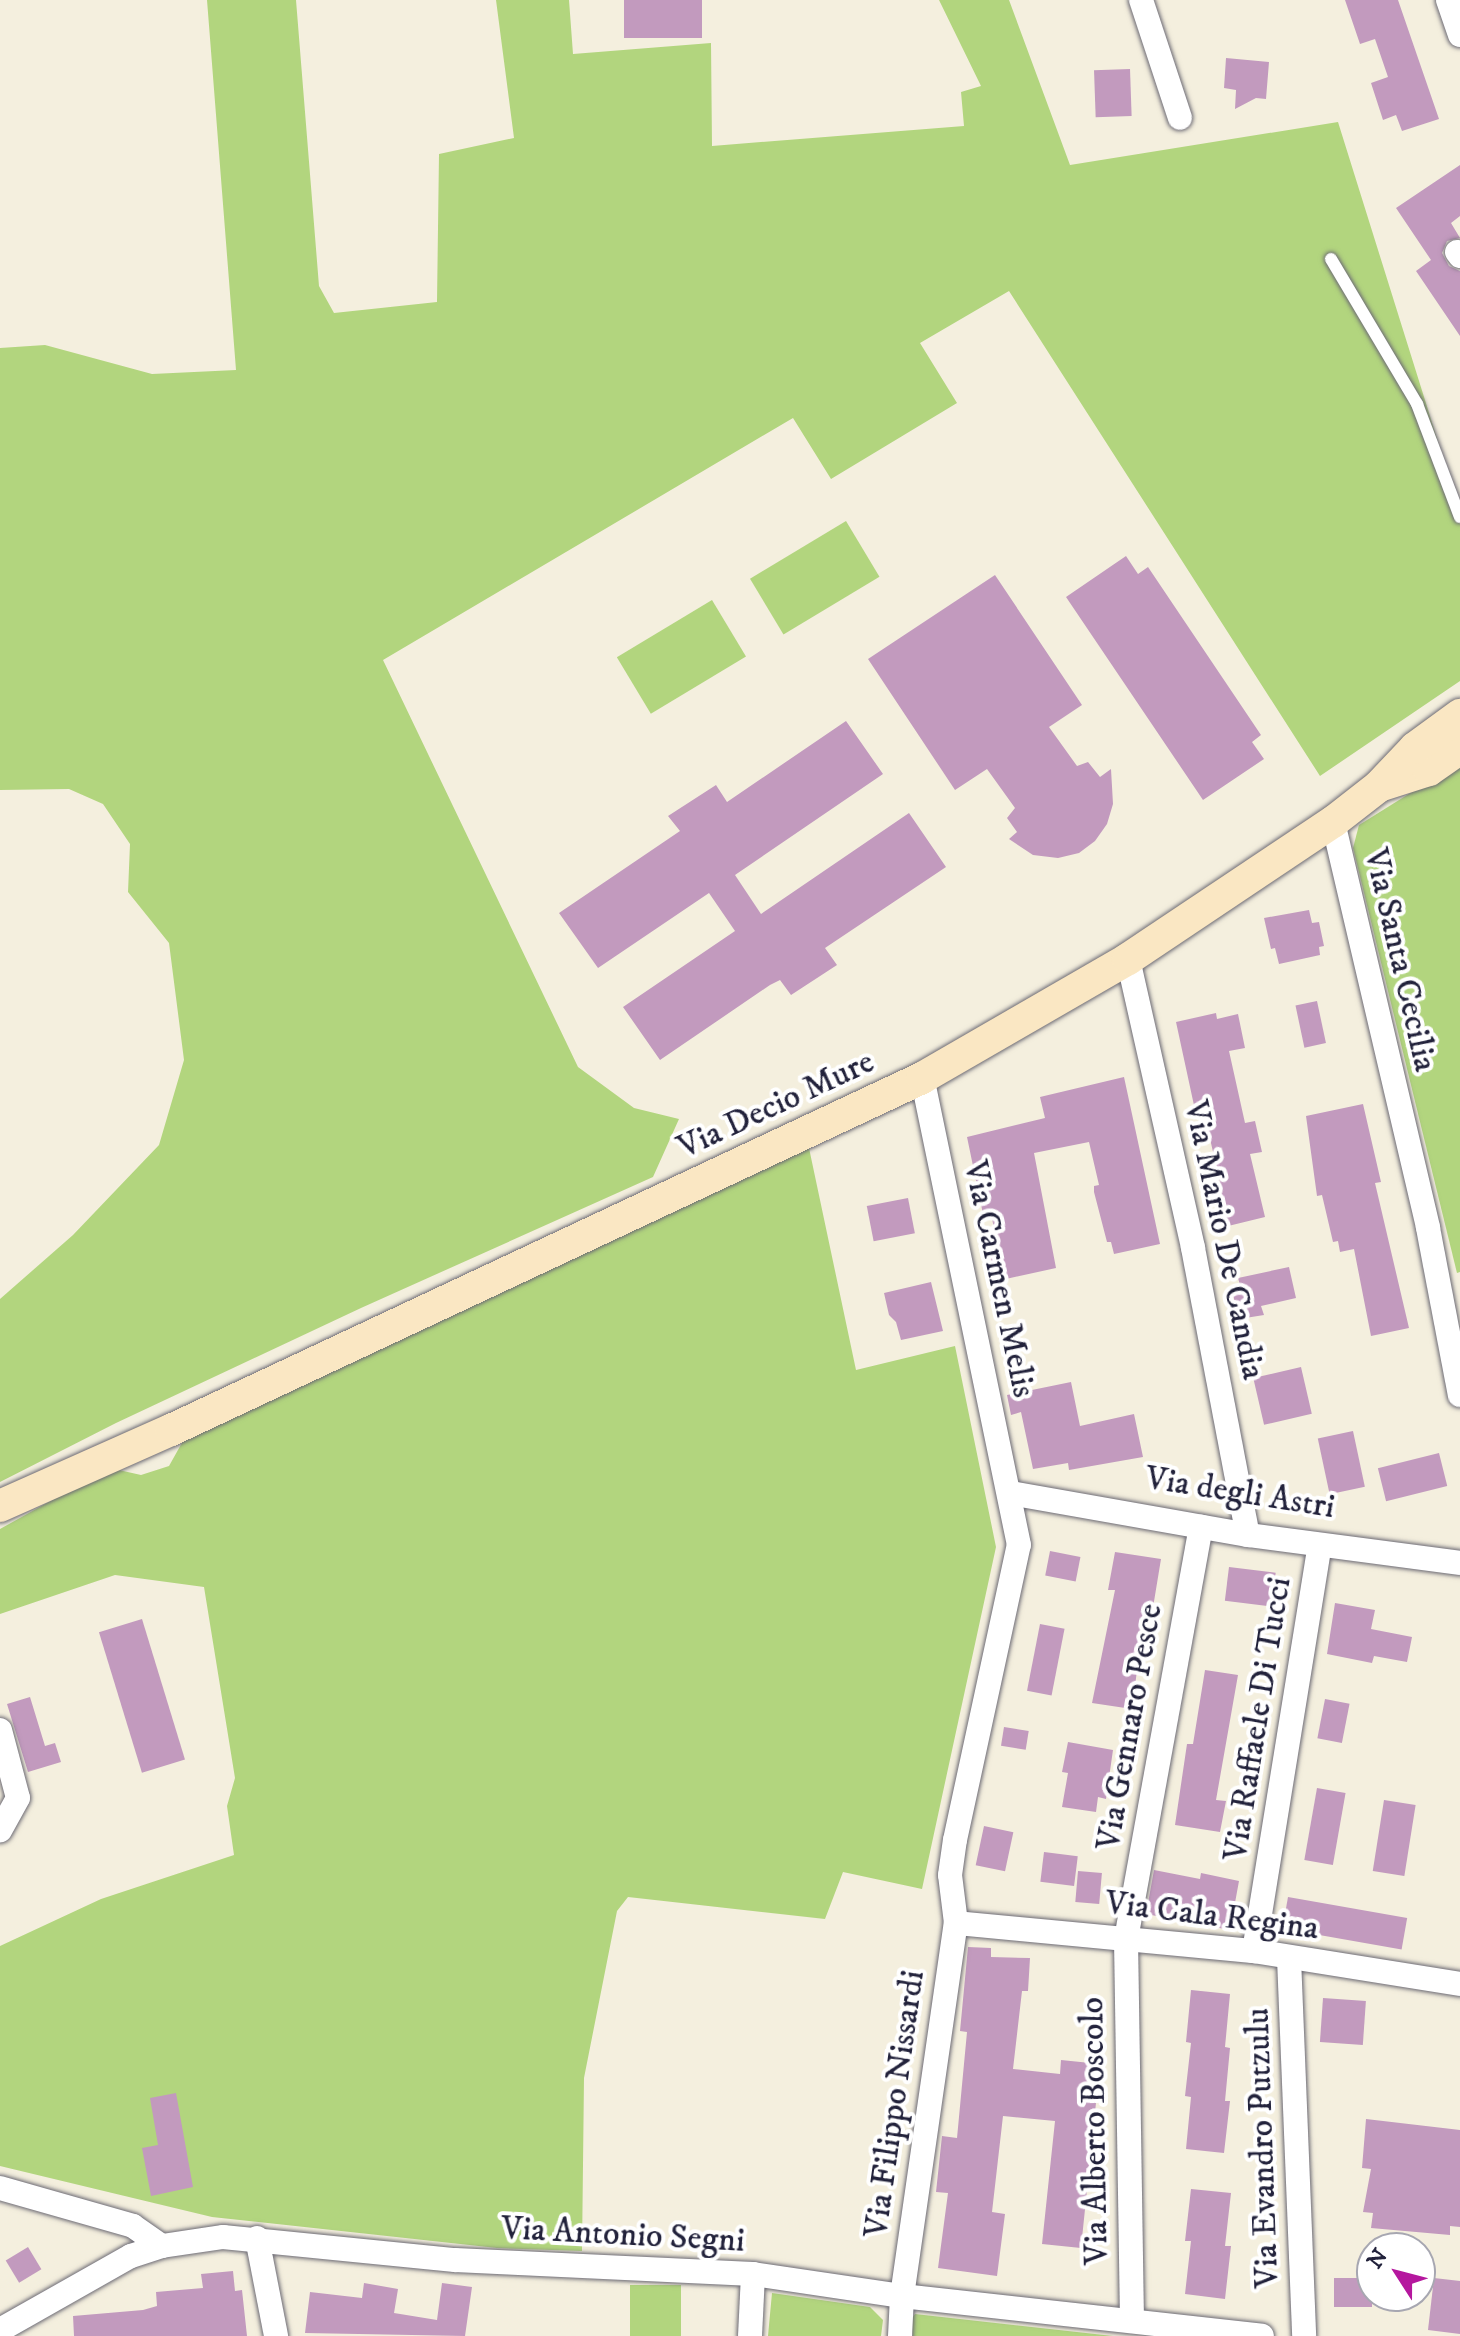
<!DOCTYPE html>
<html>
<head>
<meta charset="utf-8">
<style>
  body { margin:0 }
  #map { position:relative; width:1460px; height:2336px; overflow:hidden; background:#f4efde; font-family:"IM FELL DW Pica",serif }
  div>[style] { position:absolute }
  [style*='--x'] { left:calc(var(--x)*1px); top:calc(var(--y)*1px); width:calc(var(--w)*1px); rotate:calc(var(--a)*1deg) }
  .green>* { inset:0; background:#b2d57e; transform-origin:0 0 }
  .building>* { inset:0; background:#c29abe; transform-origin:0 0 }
  .roads { filter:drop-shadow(0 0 2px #6c6a74) drop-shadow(0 0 2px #6c6a74) }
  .lane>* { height:12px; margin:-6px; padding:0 6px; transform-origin:6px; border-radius:6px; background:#fff }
  .street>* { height:24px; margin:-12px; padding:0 12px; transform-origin:12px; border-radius:12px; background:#fff }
  .secondary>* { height:32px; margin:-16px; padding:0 16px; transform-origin:16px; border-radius:16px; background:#fae7c3 }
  span { translate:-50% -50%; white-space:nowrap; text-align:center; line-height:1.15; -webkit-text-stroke:8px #fff; paint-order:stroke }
  .street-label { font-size:34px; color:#22223b }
  .north { position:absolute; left:1356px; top:2232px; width:80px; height:80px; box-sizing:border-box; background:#fff; border:2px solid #a7a7b1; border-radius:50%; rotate:306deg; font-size:22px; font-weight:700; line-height:32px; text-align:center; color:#22223b }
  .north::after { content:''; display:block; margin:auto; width:28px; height:36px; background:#b5179e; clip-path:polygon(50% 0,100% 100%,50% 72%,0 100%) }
</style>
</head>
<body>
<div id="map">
  <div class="green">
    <i style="clip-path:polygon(207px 0,296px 0,319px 286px,334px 313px,437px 302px,439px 154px,514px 138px,496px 0,569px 0,573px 54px,711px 43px,712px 146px,964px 126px,961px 92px,981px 86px,939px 0,1009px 0,1070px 165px,1338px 122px,1460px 512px,1460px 681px,1320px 776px,1009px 291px,920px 343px,957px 403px,831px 479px,793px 418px,383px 660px,578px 1067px,634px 1108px,679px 1119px,653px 1177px,361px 1308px,116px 1423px,0 1482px,0 1299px,73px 1235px,159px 1145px,184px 1060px,169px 943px,128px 892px,130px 844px,103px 804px,69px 789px,0 790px,0 348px,45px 345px,152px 374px,236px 370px)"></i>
    <i style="left:846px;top:521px;width:65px;height:112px;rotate:59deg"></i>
    <i style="left:712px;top:600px;width:66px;height:111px;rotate:59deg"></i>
    <i style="clip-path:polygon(1460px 762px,1460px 1272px,1457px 1273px,1353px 848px,1359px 825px)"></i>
    <i style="clip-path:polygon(809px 1148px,856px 1370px,955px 1346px,996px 1547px,922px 1889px,843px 1872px,825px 1919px,628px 1897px,617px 1911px,584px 2078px,582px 2251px,497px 2248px,212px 2217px,0 2166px,0 1946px,101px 1899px,234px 1855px,227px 1806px,235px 1778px,204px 1587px,115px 1575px,0 1614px,0 1529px,110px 1468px,141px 1475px,169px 1466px,183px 1441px)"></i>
    <i style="left:630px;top:2285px;width:51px;height:51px"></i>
    <i style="clip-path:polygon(772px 2293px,870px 2307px,883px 2320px,881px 2336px,768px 2336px)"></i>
    <i style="clip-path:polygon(915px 2314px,1113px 2336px,913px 2336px,910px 2321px)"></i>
  </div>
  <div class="building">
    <i style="left:624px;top:0;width:78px;height:38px"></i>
    <i style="clip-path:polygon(1345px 0,1398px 0,1439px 119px,1402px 131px,1396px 115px,1383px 120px,1371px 83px,1388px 77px,1375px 39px,1360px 44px)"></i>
    <i style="clip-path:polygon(1226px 58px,1269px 62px,1266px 99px,1256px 98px,1235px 109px,1236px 90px,1224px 88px)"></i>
    <i style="left:1130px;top:69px;width:47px;height:36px;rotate:88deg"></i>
    <i style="clip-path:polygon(1460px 165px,1460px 216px,1451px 223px,1460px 238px,1447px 241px,1442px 253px,1449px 266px,1460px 271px,1460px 336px,1416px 271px,1431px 260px,1396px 208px)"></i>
    <i style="clip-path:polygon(1126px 556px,1138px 574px,1148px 567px,1261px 735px,1252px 742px,1264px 759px,1203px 800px,1066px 597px)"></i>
    <i style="clip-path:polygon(995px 575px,1082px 705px,1049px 727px,1077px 766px,1088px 762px,1100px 777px,1111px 769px,1113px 804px,1107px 824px,1095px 841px,1079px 853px,1058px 858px,1033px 855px,1009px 839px,1017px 832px,1007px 818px,1015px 808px,987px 769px,955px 790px,868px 659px)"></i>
    <i style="clip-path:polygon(846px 721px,883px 774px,735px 875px,761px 914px,909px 813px,946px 867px,825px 948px,837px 965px,791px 995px,780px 980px,770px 985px,660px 1060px,623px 1007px,735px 931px,709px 893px,598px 968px,559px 913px,680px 831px,668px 816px,716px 785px,727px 802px)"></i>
    <i style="clip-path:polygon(1309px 910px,1312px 923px,1319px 922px,1324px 946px,1319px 947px,1320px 955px,1279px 964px,1275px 948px,1271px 949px,1264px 918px)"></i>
    <i style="left:1317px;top:1001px;width:43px;height:22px;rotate:78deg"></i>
    <i style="clip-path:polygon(1216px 1013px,1217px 1019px,1238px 1014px,1245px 1048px,1229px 1051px,1245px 1123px,1255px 1121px,1262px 1152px,1250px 1154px,1265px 1217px,1220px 1228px,1212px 1188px,1221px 1187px,1203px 1108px,1195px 1110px,1176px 1022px)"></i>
    <i style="clip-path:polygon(1124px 1077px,1160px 1244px,1114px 1254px,1111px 1242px,1107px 1242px,1094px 1192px,1094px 1186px,1099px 1185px,1089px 1142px,1034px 1153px,1056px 1268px,997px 1281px,990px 1256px,999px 1255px,991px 1213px,983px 1214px,967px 1137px,1045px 1118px,1040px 1097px)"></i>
    <i style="clip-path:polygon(1363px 1104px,1381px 1182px,1375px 1183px,1409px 1328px,1371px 1336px,1354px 1249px,1340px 1252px,1338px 1241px,1333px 1242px,1322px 1195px,1317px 1196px,1306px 1116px)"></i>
    <i style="left:908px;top:1198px;width:36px;height:42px;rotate:79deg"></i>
    <i style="clip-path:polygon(1289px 1267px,1296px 1298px,1261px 1306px,1264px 1315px,1239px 1319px,1231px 1287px,1240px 1285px,1238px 1278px)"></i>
    <i style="clip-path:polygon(931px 1282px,943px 1331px,901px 1340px,896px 1322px,889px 1315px,884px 1293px)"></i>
    <i style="left:1301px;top:1367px;width:48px;height:49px;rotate:77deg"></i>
    <i style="clip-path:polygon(1071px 1382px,1080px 1426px,1134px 1414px,1143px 1457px,1069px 1470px,1068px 1463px,1033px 1469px,1021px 1412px,1011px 1415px,1007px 1395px)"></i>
    <i style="left:1353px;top:1431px;width:57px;height:36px;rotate:78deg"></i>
    <i style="left:1439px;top:1453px;width:34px;height:63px;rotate:76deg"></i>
    <i style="left:1050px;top:1551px;width:31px;height:25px;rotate:11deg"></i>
    <i style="clip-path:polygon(1115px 1552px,1161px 1559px,1145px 1656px,1139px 1655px,1132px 1709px,1092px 1703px,1115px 1590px,1108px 1590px)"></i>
    <i style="left:1229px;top:1567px;width:47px;height:34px;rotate:7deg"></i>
    <i style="clip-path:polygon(1335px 1603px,1375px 1610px,1371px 1629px,1412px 1637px,1407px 1662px,1374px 1656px,1372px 1663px,1327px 1654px)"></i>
    <i style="left:142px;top:1619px;width:147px;height:45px;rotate:73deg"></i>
    <i style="left:1040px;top:1624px;width:25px;height:68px;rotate:11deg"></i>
    <i style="clip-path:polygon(1205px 1670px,1238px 1675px,1216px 1800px,1226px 1801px,1220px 1832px,1175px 1825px,1187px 1744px,1193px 1744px)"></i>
    <i style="clip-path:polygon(30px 1697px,45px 1746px,55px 1743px,61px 1762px,28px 1772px,7px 1704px)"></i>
    <i style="left:1325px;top:1699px;width:25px;height:40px;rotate:11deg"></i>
    <i style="left:1004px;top:1727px;width:25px;height:19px;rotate:9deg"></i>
    <i style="clip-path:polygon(1068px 1742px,1113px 1750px,1106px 1799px,1098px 1797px,1096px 1812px,1062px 1807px,1068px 1773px,1062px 1772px)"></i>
    <i style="left:1317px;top:1788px;width:29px;height:73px;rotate:10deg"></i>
    <i style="left:1384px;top:1800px;width:32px;height:72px;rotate:9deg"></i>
    <i style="left:984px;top:1826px;width:30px;height:40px;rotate:12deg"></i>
    <i style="left:1044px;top:1852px;width:34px;height:30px;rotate:7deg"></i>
    <i style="clip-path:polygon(1154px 1870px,1200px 1879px,1201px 1873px,1239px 1881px,1230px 1930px,1146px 1914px)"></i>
    <i style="left:1078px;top:1871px;width:24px;height:31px;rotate:5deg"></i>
    <i style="left:1288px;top:1897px;width:121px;height:32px;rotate:10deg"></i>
    <i style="clip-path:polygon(968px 1947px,991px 1948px,991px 1957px,1030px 1958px,1028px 1991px,1022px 1991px,1013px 2069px,1060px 2074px,1061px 2060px,1100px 2064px,1081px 2248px,1042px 2244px,1055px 2121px,1003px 2116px,992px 2212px,1005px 2214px,997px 2276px,938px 2268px,948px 2193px,936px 2192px,942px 2136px,957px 2138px,967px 2032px,960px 2031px)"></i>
    <i style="clip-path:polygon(1191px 1990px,1230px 1994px,1225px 2047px,1230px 2048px,1225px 2101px,1230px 2101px,1224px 2153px,1186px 2149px,1191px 2097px,1185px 2096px,1191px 2043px,1186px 2042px)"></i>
    <i style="left:1323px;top:1998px;width:43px;height:44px;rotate:4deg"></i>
    <i style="clip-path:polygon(176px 2093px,193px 2187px,151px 2196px,142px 2148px,158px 2145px,150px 2098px)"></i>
    <i style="clip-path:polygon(1366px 2119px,1460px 2130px,1460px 2227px,1450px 2226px,1450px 2235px,1371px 2228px,1373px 2213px,1363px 2212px,1371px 2169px,1362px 2168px)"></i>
    <i style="clip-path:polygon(1191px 2189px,1231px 2193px,1225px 2246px,1231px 2246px,1225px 2299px,1185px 2294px,1191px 2241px,1185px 2241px)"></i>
    <i style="left:28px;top:2247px;width:26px;height:26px;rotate:59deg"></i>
    <i style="clip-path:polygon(233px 2271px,235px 2291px,242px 2290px,247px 2336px,74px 2336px,73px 2316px,143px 2310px,157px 2306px,156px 2292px,203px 2288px,201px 2274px)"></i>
    <i style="left:1334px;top:2278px;width:38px;height:29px"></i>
    <i style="clip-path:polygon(1434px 2278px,1460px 2281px,1460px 2334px,1428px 2330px)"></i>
    <i style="clip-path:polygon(364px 2283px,398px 2289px,394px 2313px,437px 2320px,442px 2283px,472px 2287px,465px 2336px,305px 2333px,310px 2292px,362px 2298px)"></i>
  </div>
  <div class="roads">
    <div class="lane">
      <i style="--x:1331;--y:259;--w:169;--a:59.3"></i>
      <i style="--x:1417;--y:404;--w:121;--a:69.2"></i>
    </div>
    <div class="street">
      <i style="--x:1141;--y:0;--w:124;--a:71.7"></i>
      <i style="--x:1448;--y:0;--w:37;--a:71"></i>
      <i style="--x:1457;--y:252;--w:5;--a:53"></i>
      <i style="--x:1333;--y:822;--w:417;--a:76.8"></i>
      <i style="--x:1428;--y:1228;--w:170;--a:79.2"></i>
      <i style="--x:1128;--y:959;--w:296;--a:77.3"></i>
      <i style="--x:1193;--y:1248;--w:292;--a:79.2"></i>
      <i style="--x:1010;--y:1493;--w:242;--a:10"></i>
      <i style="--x:1248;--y:1535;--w:214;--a:7.5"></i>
      <i style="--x:0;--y:1730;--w:70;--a:75.2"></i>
      <i style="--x:18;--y:1798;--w:37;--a:119"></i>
      <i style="--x:956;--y:1923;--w:299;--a:5.4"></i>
      <i style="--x:1254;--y:1951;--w:209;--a:9.1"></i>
      <i style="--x:1254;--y:1951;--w:411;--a:-80.8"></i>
      <i style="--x:1289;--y:1958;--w:378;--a:87.7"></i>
      <i style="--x:0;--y:2188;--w:138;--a:15.9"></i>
      <i style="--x:133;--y:2226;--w:35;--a:35"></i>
      <i style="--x:257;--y:2238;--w:100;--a:79"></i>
      <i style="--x:1132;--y:2321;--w:382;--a:-90.9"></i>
      <i style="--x:1126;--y:1939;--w:419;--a:-79.7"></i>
      <i style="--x:0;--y:2330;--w:150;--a:-29.5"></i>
      <i style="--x:131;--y:2256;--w:33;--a:-18"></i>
      <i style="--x:162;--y:2246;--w:62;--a:-8.4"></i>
      <i style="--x:223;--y:2237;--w:233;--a:5.7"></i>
      <i style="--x:455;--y:2260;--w:298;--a:2.7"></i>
      <i style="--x:753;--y:2274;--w:151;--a:8.4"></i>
      <i style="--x:902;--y:2296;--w:362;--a:6.3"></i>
      <i style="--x:750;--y:2336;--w:62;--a:-87.2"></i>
      <i style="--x:900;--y:2336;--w:40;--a:-87.1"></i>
      <i style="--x:902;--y:2296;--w:377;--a:-81.8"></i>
      <i style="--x:956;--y:1923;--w:48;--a:-97.1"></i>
      <i style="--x:950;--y:1875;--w:35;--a:-82"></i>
      <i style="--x:955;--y:1840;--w:302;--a:-77.8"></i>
      <i style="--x:1019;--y:1545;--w:477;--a:-101.7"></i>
    </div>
    <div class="secondary">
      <i style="--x:1382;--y:785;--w:49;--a:-17.7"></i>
      <i style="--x:1429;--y:770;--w:38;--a:-35"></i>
      <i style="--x:0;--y:1506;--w:187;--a:-24"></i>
      <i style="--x:171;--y:1430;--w:829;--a:-25.11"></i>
      <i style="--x:922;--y:1078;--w:238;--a:-30"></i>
      <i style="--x:1128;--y:959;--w:247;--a:-33.8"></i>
      <i style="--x:1333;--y:822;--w:58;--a:-38"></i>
      <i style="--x:1379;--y:786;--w:52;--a:-46.5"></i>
      <i style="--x:1415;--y:748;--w:56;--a:-36.3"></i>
    </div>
  </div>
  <div class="street-label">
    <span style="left:1400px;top:960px;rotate:77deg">Via Santa Cecilia</span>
    <span style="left:776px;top:1105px;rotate:-25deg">Via Decio Mure</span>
    <span style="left:1224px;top:1240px;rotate:78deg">Via Mario De Candia</span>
    <span style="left:999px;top:1279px;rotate:78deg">Via Carmen Melis</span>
    <span style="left:1240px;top:1493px;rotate:9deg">Via degli Astri</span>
    <span style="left:1258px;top:1719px;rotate:-81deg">Via Raffaele Di Tucci</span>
    <span style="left:1130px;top:1727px;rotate:-80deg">Via Gennaro Pesce</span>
    <span style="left:1212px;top:1916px;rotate:7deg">Via Cala Regina</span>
    <span style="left:895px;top:2104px;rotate:-82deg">Via Filippo Nissardi</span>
    <span style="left:1095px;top:2131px;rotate:-91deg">Via Alberto Boscolo</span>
    <span style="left:1263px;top:2148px;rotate:-92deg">Via Evandro Putzulu</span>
    <span style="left:623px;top:2235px;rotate:3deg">Via Antonio Segni</span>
  </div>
  <div class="north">N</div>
</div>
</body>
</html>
